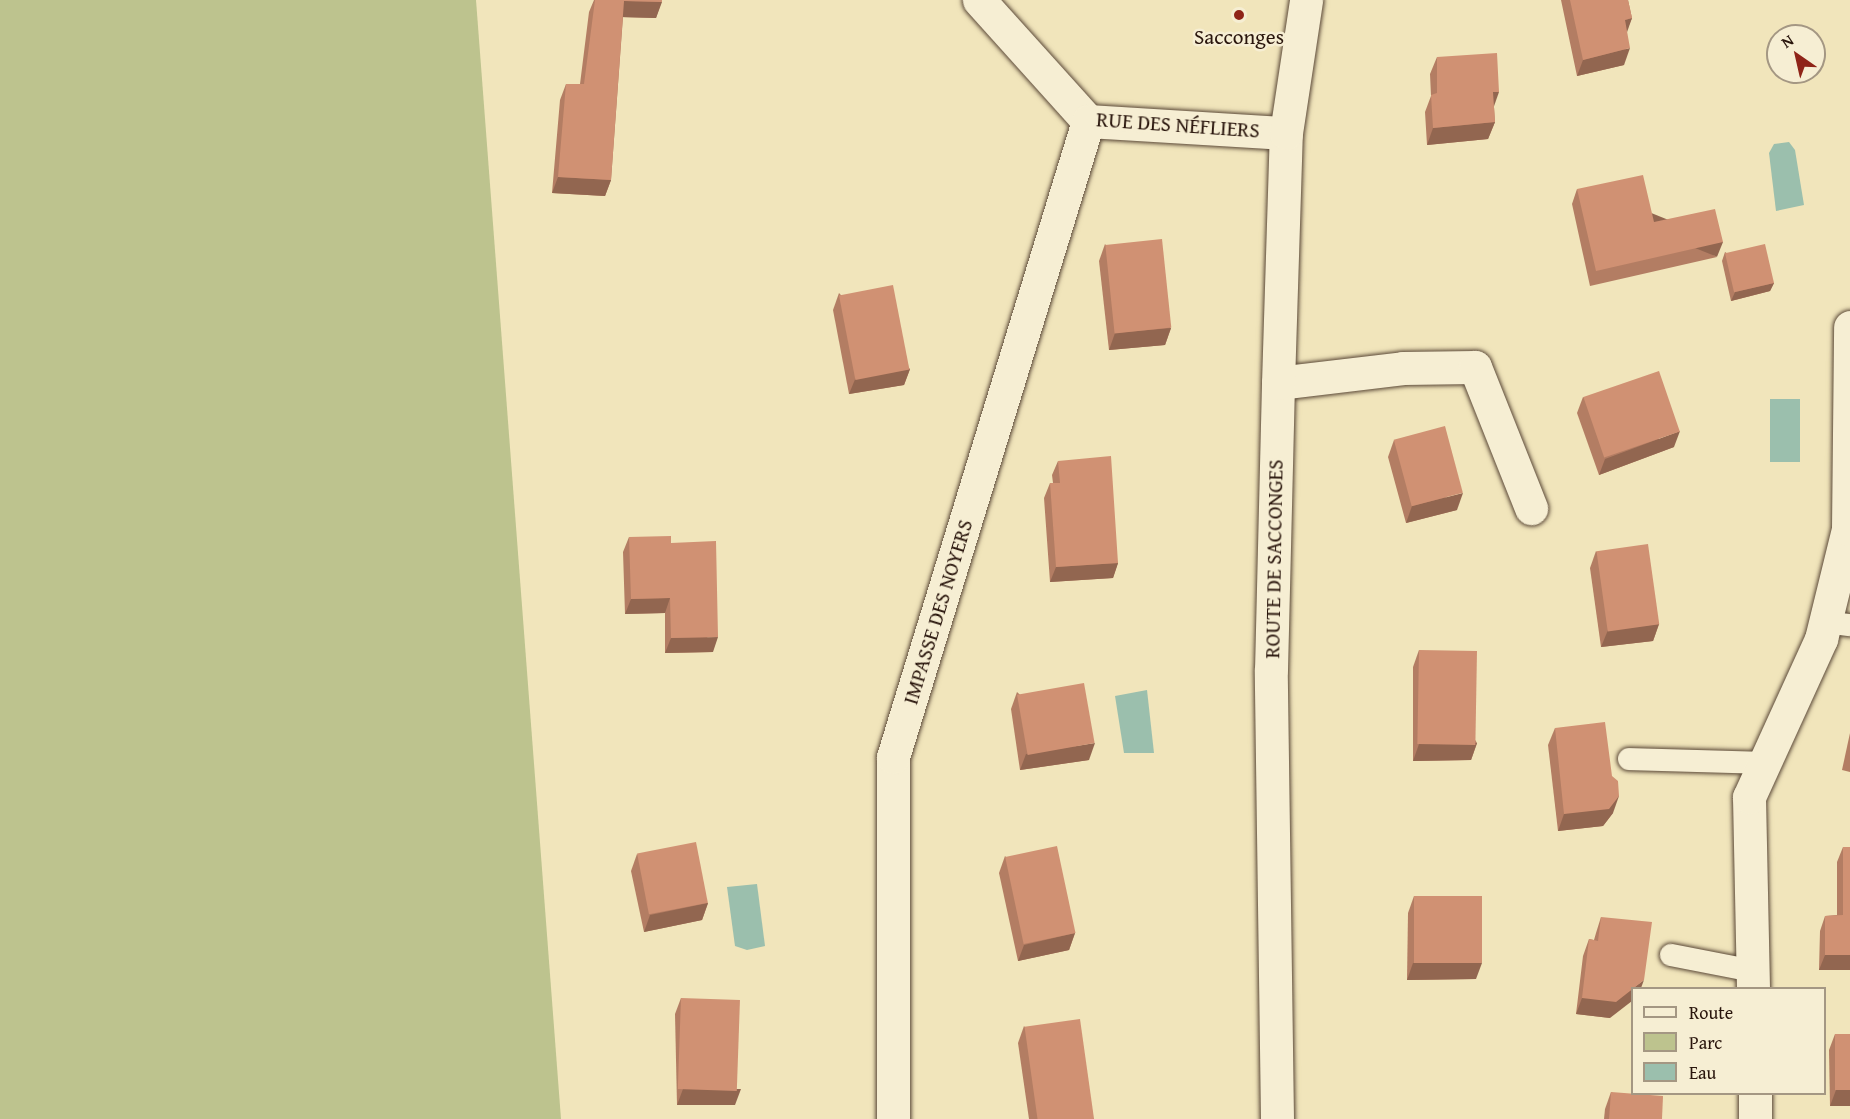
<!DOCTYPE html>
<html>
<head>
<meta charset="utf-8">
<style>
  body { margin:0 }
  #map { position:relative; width:1850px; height:1119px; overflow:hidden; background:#f1e5bb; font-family:"Gentium Book Plus",serif }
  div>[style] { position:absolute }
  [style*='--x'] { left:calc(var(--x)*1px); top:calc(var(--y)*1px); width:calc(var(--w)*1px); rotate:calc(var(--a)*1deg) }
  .green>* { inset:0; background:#bdc38e }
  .water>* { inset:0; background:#9bbfad; transform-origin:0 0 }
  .roads { filter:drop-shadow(0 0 2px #5b4938) drop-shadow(0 0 2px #5b4938) }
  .service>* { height:22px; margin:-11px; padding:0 11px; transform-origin:11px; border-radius:11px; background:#f6eed3 }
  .minor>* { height:33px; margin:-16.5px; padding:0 16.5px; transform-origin:16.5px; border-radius:16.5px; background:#f6eed3 }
  .tertiary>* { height:33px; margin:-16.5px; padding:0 16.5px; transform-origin:16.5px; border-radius:16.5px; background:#f6eed3 }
  .wall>* { inset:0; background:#b37d63 }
  .shaded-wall>* { inset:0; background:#926650; transform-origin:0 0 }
  .building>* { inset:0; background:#d09173; transform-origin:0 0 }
  .dots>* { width:16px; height:16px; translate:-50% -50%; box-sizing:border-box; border:3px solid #f6eed3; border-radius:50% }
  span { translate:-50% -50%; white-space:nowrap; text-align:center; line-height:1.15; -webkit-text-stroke:5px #f6eed3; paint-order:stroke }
  .poi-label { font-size:21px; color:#29150c }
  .street-label { font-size:21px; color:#29150c }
  .legend { position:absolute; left:1631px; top:987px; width:195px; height:108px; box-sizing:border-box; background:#f6eed3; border:2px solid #a49783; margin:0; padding:8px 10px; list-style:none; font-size:18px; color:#29150c }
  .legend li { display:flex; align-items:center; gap:12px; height:30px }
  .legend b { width:30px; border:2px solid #a49783 }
  .north { position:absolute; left:1766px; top:24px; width:60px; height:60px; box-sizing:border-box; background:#f6eed3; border:2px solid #a49783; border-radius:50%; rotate:326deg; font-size:16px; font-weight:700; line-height:24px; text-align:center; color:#29150c }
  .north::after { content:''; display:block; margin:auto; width:21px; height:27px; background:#8f2418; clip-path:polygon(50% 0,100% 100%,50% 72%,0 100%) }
</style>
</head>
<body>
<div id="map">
  <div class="green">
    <i style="clip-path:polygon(0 0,476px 0,561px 1119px,0 1119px)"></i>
  </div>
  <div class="water">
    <i style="clip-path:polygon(1789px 142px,1795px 150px,1804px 205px,1776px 211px,1769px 153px,1774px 144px)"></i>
    <i style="left:1770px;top:399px;width:30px;height:63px"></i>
    <i style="clip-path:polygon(1147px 690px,1154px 753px,1124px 753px,1115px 696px)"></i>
    <i style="clip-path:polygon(757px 884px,765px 946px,747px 950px,735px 946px,727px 887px)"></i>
  </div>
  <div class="roads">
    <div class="service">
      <i style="--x:1824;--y:622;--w:26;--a:7"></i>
      <i style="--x:1629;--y:759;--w:136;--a:1.7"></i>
      <i style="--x:1671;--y:955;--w:84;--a:11"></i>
    </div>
    <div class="minor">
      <i style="--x:979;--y:0;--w:163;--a:48"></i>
      <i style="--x:1088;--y:121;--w:198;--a:3.5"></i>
      <i style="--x:1278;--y:383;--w:126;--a:-6.8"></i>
      <i style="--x:1403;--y:368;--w:72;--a:-0.8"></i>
      <i style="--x:1475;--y:367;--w:152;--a:68.3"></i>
      <i style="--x:1753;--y:988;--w:191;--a:-91.2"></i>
      <i style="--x:1749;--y:797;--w:174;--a:-65.5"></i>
      <i style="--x:1821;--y:639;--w:113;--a:-76.2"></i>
      <i style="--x:1848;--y:529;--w:202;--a:-89.4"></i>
      <i style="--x:1755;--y:1094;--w:25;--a:90"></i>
      <i style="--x:893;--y:1119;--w:362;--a:-90"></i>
      <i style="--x:893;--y:757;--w:665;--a:-72.95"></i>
    </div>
    <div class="tertiary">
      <i style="--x:1277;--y:1119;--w:449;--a:-90.8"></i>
      <i style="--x:1271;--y:670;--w:287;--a:-88.6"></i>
      <i style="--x:1278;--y:383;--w:250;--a:-88.2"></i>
      <i style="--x:1286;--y:133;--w:134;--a:-81.4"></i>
    </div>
  </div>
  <div class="wall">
    <i style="clip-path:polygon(594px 0,662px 0,656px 18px,623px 17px,611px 180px,605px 196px,552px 193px,560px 100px,566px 84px,580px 84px,589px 12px)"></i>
    <i style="clip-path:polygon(1561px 0,1628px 0,1632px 18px,1627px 30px,1624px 65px,1577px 76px)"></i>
    <i style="clip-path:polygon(1437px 57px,1494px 107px,1495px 122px,1488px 139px,1427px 145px,1425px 112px,1431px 96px,1430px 74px)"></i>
    <i style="clip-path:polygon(1577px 189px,1654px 222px,1717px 257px,1590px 286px,1572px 204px)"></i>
    <i style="clip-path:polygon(1105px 244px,1171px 328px,1165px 345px,1109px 350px,1099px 261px)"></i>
    <i style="clip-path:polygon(1725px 252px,1774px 283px,1770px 291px,1731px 301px,1722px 261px)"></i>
    <i style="clip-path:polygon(839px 293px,910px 369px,904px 385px,849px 394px,833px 310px)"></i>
    <i style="clip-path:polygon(1583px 397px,1674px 447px,1599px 475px,1577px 413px)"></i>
    <i style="clip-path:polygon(1394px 440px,1457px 510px,1406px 523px,1388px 457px)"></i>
    <i style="clip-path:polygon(1058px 461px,1118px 563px,1113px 578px,1050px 582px,1044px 498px,1050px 483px,1053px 483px,1052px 475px)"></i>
    <i style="clip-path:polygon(629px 537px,671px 543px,713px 652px,665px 653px,665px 613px,625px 614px,623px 552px)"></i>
    <i style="clip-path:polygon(1596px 551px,1659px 624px,1653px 641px,1601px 647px,1590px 568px)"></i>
    <i style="clip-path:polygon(1419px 650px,1477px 743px,1471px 760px,1413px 761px,1413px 667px)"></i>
    <i style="clip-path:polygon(1017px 692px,1089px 760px,1020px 770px,1011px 709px)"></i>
    <i style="clip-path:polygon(1555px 728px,1613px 813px,1603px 826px,1558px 831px,1548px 745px)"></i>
    <i style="clip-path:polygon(1850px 733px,1850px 772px,1842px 770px)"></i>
    <i style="clip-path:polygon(1843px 847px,1850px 970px,1819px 970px,1820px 931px,1825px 916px,1837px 915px,1837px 862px)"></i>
    <i style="clip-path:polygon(637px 854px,708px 903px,702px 920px,644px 932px,631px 871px)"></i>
    <i style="clip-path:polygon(1005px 856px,1075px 933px,1069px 950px,1018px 961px,999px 873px)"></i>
    <i style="clip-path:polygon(1414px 896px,1476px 979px,1407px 980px,1408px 913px)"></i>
    <i style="clip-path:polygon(1601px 917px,1610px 1018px,1576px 1014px,1583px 956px,1589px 939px,1594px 940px,1596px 933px)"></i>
    <i style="clip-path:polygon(681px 998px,735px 1105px,677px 1105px,675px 1014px)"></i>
    <i style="clip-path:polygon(1024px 1026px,1094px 1119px,1029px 1119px,1018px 1043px)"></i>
    <i style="clip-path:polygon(1835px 1034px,1850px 1034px,1850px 1106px,1830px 1106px,1829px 1050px)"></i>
    <i style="clip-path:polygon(1611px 1092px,1662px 1119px,1604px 1119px,1605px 1109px)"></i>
  </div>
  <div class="shaded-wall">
    <i style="clip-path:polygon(624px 1px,662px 2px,656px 18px,618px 17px)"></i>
    <i style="clip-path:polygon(1632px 18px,1626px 35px,1625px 20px)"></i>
    <i style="clip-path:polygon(1630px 48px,1624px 65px,1577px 76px,1583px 60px)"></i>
    <i style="clip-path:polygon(1493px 92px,1499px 92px,1493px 109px)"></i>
    <i style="clip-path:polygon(1495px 122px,1488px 139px,1427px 145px,1433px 128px)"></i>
    <i style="clip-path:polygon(558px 177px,611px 180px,605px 196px,552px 193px)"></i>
    <i style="left:1723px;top:242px;width:16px;height:130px;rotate:112deg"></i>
    <i style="clip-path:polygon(1774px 283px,1770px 291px,1731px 301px,1735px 292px)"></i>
    <i style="clip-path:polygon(1171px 328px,1165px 345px,1109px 350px,1115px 333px)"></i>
    <i style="clip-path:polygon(910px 369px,904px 385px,849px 394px,856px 377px)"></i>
    <i style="clip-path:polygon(1680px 431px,1674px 447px,1599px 475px,1605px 459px)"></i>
    <i style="clip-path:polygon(1463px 493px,1457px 510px,1406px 523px,1412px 506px)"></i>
    <i style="clip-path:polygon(1118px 563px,1113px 578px,1050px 582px,1056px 567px)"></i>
    <i style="clip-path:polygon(670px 598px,665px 613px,625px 614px,631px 599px)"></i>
    <i style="clip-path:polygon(1659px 624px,1653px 641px,1601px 647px,1608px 630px)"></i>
    <i style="clip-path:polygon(718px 637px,713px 652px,665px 653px,671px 638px)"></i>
    <i style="clip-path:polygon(1095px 743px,1089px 760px,1020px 770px,1026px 754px)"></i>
    <i style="clip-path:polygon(1477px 743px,1471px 760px,1413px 761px,1419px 744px)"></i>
    <i style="clip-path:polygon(1619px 796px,1613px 813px,1603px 826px,1558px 831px,1564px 814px)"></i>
    <i style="clip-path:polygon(708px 903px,702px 920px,644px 932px,650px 915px)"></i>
    <i style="clip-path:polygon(1075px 933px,1069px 950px,1018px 961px,1024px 945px)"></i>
    <i style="clip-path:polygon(1825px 955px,1850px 955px,1850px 970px,1819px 970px)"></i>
    <i style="clip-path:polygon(1413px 963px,1482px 963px,1476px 979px,1407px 980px)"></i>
    <i style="clip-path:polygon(1644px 980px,1641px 988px,1633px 988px)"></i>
    <i style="clip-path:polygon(1632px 989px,1632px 1001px,1610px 1018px,1576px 1014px,1582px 998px)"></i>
    <i style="clip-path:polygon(683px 1089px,741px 1089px,735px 1105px,677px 1105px)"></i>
    <i style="clip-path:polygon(1850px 1089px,1850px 1106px,1830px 1106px,1836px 1090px)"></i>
  </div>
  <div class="building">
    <i style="clip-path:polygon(595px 0,662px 0,662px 2px,624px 1px,611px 180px,558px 177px,566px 84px,584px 84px)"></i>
    <i style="clip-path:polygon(1570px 0,1628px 0,1632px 18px,1625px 20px,1630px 48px,1583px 60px)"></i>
    <i style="clip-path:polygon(1497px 53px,1499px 92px,1493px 92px,1495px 122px,1433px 128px,1431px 95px,1437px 93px,1437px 57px)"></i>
    <i style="clip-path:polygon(1643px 175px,1654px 222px,1715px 209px,1723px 242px,1596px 271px,1577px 189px)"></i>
    <i style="left:1162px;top:239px;width:89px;height:57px;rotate:84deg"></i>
    <i style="left:1765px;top:244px;width:40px;height:41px;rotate:77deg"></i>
    <i style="left:893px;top:285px;width:86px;height:55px;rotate:79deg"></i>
    <i style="left:1659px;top:371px;width:64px;height:80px;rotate:71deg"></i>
    <i style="left:1445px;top:426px;width:69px;height:53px;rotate:75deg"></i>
    <i style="clip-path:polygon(1111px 456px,1118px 563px,1056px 567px,1050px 483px,1060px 483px,1058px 461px)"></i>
    <i style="clip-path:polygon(671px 536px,671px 543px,716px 541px,718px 637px,671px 638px,670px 598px,631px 599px,629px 537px)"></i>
    <i style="left:1648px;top:544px;width:81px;height:52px;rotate:82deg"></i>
    <i style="left:1419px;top:650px;width:58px;height:94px;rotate:1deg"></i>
    <i style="left:1084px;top:683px;width:61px;height:68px;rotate:80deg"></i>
    <i style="clip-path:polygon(1605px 722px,1612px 776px,1618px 781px,1619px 796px,1609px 809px,1564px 814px,1555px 728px)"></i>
    <i style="left:696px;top:842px;width:62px;height:60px;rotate:79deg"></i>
    <i style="left:1057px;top:846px;width:89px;height:53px;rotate:78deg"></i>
    <i style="clip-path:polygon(1843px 847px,1850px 847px,1850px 955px,1825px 955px,1825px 916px,1843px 915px)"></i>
    <i style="left:1414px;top:896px;width:68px;height:67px"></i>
    <i style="clip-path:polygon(1601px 917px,1652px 922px,1644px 980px,1616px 1002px,1582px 998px,1589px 939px,1598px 941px)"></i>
    <i style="left:681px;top:998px;width:59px;height:91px;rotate:2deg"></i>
    <i style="left:1080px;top:1019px;width:101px;height:56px;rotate:82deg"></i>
    <i style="left:1835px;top:1034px;width:15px;height:56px"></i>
    <i style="clip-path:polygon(1611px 1092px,1663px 1096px,1662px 1119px,1609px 1119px)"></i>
  </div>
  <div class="dots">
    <i style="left:1239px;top:15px;background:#8f2418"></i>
  </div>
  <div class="poi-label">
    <span style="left:1239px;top:37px">Sacconges</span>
  </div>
  <div class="street-label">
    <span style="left:1178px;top:125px;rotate:4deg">RUE DES NÉFLIERS</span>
    <span style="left:1274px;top:559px;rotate:-89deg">ROUTE DE SACCONGES</span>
    <span style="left:938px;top:612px;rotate:-73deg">IMPASSE DES NOYERS</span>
  </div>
  <ul class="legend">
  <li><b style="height:8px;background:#f6eed3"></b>Route</li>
  <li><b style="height:16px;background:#bdc38e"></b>Parc</li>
  <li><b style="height:16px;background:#9bbfad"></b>Eau</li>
  </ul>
  <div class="north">N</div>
</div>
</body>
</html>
